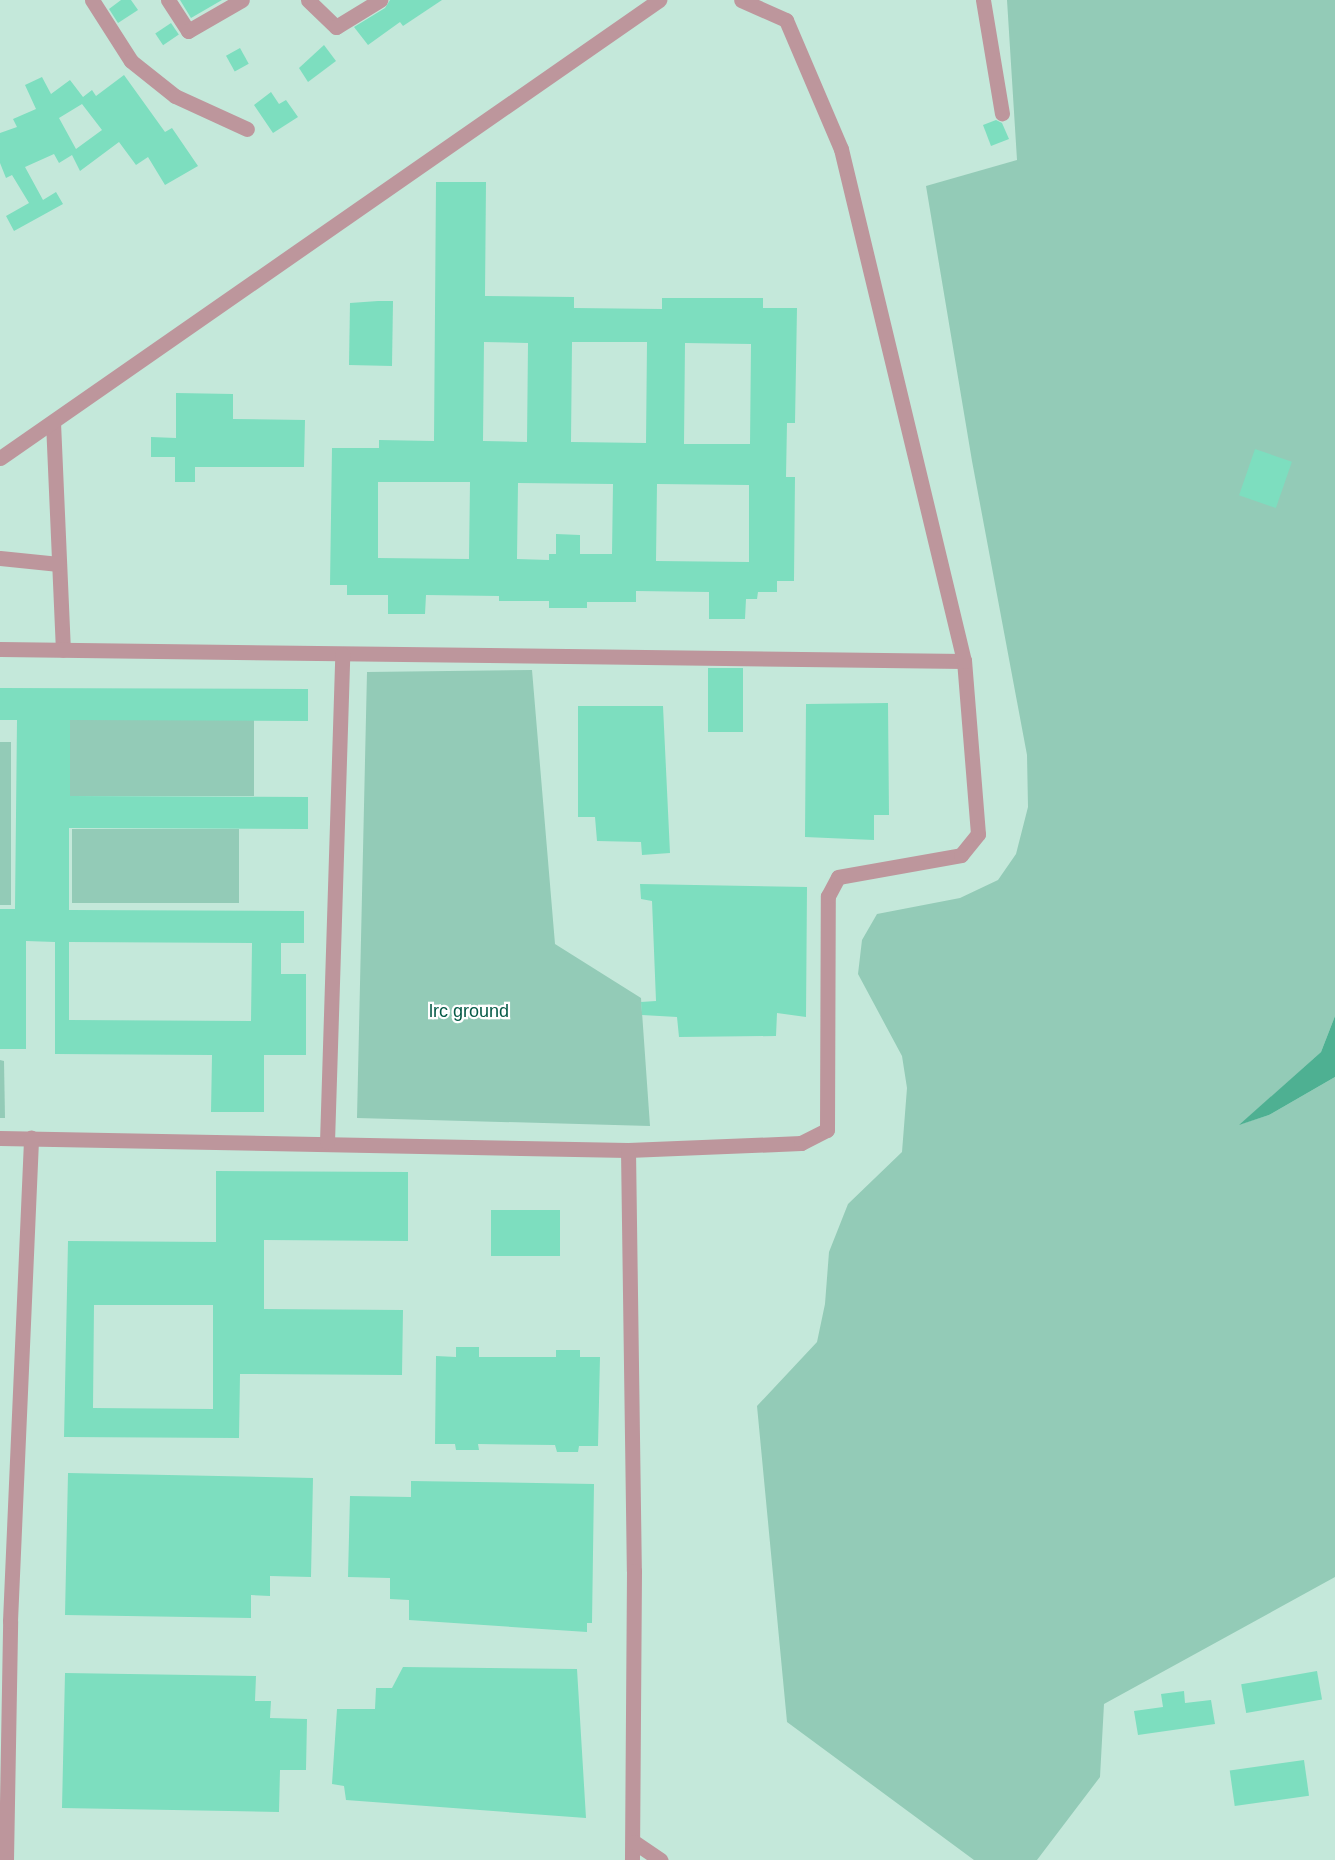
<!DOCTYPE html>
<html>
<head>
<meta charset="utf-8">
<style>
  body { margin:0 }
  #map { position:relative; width:1335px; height:1860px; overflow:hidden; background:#c4e8da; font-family:Arial,sans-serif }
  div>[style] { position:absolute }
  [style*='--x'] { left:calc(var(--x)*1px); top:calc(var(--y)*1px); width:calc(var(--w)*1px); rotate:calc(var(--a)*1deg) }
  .green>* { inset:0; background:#93cbb7; transform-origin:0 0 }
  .water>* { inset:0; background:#4eb092 }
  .building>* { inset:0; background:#7ddebf; transform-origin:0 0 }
  .minor>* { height:15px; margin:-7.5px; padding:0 7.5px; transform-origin:7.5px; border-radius:7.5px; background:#bd969c }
  .tertiary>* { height:15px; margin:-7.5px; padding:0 7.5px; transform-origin:7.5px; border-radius:7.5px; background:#bd969c }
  span { translate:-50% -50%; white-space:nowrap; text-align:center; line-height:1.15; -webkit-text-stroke:4.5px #fff; paint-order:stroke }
  .park-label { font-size:18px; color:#055a46 }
</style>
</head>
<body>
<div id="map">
  <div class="green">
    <i style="clip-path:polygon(1007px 0,1335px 0,1335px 1016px,1321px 1052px,1241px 1124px,1269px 1115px,1335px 1077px,1335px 1577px,1104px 1704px,1100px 1777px,1037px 1860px,974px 1860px,787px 1722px,757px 1406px,817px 1342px,825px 1304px,829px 1252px,848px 1204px,902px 1152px,907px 1088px,902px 1056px,858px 974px,862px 940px,877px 914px,960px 898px,998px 880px,1016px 854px,1028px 807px,1027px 755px,972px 461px,926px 186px,1017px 160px)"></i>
    <i style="clip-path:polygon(532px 670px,555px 944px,641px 998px,650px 1126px,357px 1118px,367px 672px)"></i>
    <i style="left:70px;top:720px;width:184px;height:76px"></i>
    <i style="left:0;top:742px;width:11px;height:163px"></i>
    <i style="left:239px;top:829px;width:74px;height:167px;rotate:90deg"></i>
    <i style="clip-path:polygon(0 1060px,4px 1061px,5px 1118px,0 1118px)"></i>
  </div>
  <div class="water">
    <i style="clip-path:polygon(1335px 1016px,1335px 1077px,1269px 1115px,1239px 1125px,1321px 1052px)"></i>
  </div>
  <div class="building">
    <i style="clip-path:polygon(121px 0,131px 0,138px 10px,118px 23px,109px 9px)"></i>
    <i style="clip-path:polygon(180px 0,222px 0,191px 18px)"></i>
    <i style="clip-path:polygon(390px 0,442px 0,403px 26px,400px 22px,368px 45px,354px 27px,385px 8px)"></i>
    <i style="left:171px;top:23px;width:14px;height:19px;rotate:56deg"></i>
    <i style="clip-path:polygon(324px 45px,336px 61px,308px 82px,299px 68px)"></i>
    <i style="left:240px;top:48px;width:18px;height:16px;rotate:61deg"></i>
    <i style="clip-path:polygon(evenodd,124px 75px,165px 132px,172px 128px,198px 166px,165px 185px,148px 157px,136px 165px,119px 142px,80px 171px,72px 155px,59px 163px,54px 154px,25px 167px,43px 200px,56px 192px,63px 204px,14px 231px,6px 216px,29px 203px,12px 175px,6px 178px,0 163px,0 133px,17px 127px,13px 119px,36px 109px,25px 85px,42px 77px,51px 94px,70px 80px,83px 97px,92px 90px,96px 96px,124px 75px,82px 104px,102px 130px,76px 149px,59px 118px,82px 104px)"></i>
    <i style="clip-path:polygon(271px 92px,279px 104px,286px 100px,298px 117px,273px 133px,254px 105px)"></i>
    <i style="clip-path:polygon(996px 120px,1002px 123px,1009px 139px,991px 146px,983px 125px)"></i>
    <i style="clip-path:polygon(evenodd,436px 182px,486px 182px,485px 296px,574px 297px,574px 308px,662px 309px,662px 298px,763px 298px,763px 308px,797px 308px,795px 423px,787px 423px,786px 477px,795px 477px,794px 581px,777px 581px,777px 592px,758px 592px,757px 599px,746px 599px,745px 619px,709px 619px,709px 592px,636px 591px,636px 602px,587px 602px,587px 608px,549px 608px,549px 601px,499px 601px,499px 596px,426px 595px,425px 614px,388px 614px,388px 595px,347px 595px,347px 585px,330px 585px,332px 448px,379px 448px,379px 440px,434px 441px,436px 182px,484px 342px,528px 343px,527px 442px,483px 441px,484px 342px,436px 182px,572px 342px,647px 342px,646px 443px,571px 442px,572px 342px,436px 182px,685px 343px,751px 344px,750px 444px,684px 444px,685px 343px,436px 182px,378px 482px,470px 482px,469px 559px,378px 558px,378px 482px,436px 182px,518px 483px,613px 484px,612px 554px,580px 554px,580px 535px,556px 534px,556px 554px,549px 554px,549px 560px,517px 559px,518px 483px,436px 182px,657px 484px,749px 485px,749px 562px,656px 561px,657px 484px)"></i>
    <i style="clip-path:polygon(378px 301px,393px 301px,392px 366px,349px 365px,350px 303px)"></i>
    <i style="clip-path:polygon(176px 393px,233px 394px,233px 419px,305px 420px,304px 467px,195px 467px,195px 482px,175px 482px,175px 457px,151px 457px,151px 437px,176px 438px)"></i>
    <i style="left:1255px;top:449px;width:39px;height:49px;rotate:19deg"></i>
    <i style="left:708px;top:668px;width:35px;height:64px"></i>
    <i style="clip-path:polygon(evenodd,0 688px,308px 689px,308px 721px,70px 720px,70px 796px,308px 797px,308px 829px,69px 828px,69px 910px,304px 911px,304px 943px,281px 943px,281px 974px,306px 974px,306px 1055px,264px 1055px,264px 1112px,211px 1112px,212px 1055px,55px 1054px,55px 942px,26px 941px,26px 1049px,0 1049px,0 909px,15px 909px,17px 720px,0 720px,0 688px,69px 942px,252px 943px,251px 1021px,69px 1020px,69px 942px)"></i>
    <i style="clip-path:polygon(888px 703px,889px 815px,874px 815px,874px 840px,805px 837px,806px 704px)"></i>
    <i style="clip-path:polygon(578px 706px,663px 706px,670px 853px,642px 855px,641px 842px,597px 841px,595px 817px,578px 817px)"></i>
    <i style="clip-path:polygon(640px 884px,807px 887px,806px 1017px,777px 1013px,776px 1036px,679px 1037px,677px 1017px,642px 1015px,641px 1002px,656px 1001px,652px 901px,641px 899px)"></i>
    <i style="clip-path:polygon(evenodd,216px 1171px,408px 1172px,408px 1241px,264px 1240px,264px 1309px,403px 1310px,402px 1375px,240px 1374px,239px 1438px,64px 1437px,68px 1241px,216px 1242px,216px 1171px,94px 1305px,213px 1305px,213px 1409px,93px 1408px,94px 1305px)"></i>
    <i style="left:491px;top:1210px;width:69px;height:46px"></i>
    <i style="clip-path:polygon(456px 1347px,479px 1347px,479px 1357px,556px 1357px,556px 1350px,580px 1350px,580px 1357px,600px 1357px,598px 1446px,579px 1446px,578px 1452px,557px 1452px,555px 1445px,478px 1444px,479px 1450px,456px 1450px,455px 1444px,435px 1444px,436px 1356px,456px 1357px)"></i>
    <i style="clip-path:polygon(68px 1473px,313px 1478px,311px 1577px,270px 1576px,270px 1596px,251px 1595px,251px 1618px,65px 1615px)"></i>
    <i style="clip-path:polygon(411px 1481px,594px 1484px,592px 1623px,587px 1623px,587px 1632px,409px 1620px,409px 1600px,390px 1599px,390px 1578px,348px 1577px,350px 1496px,411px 1497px)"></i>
    <i style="clip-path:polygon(403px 1667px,577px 1669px,586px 1818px,346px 1800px,344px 1786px,332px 1784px,337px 1709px,375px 1709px,376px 1688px,392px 1688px)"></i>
    <i style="left:1317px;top:1671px;width:29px;height:77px;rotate:80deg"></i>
    <i style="clip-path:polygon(65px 1673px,256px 1676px,255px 1701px,271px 1701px,270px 1718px,307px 1719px,306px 1770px,280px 1770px,279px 1812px,62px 1808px)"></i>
    <i style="clip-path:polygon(1184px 1691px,1185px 1703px,1211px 1700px,1215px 1724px,1138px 1735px,1134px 1711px,1163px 1707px,1161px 1694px)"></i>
    <i style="left:1304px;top:1760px;width:36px;height:75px;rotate:82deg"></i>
  </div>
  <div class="minor">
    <i style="--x:92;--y:0;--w:72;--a:57.4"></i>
    <i style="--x:131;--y:61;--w:56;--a:38.5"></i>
    <i style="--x:175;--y:96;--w:79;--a:24.6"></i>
    <i style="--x:168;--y:0;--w:37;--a:57"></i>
    <i style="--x:188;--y:31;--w:62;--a:-29.9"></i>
    <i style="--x:308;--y:0;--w:39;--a:44"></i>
    <i style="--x:336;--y:27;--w:52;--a:-31.5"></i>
    <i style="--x:983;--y:0;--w:115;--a:80.5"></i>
    <i style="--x:53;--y:422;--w:228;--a:87.5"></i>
    <i style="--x:0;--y:458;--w:803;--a:-34.8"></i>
    <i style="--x:0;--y:558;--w:59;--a:5.8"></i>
    <i style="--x:0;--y:649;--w:964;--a:0.71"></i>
    <i style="--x:0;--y:1138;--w:628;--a:1.09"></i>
    <i style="--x:628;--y:1150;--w:173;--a:-2.3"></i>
    <i style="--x:801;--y:1143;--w:29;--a:-27"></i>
    <i style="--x:827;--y:1130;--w:234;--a:-89.8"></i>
    <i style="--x:828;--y:896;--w:21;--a:-62"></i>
    <i style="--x:838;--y:877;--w:125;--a:-10.1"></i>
    <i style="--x:961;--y:855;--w:27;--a:-51"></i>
    <i style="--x:978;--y:834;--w:174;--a:-94.6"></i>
    <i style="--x:964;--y:661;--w:527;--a:-103.51"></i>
    <i style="--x:841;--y:149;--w:140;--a:-113.1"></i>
    <i style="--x:786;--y:20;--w:49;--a:-156"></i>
    <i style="--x:327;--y:1142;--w:488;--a:-88.2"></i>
    <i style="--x:628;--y:1150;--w:421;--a:89.2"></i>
    <i style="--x:634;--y:1571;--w:289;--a:90.4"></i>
    <i style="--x:6;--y:1860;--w:239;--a:-89"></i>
    <i style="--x:10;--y:1621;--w:484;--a:-87.5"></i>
  </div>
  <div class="tertiary">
    <i style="--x:634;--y:1842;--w:32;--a:34"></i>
  </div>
  <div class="park-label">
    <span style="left:469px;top:1011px">lrc ground</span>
  </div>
</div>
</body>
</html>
